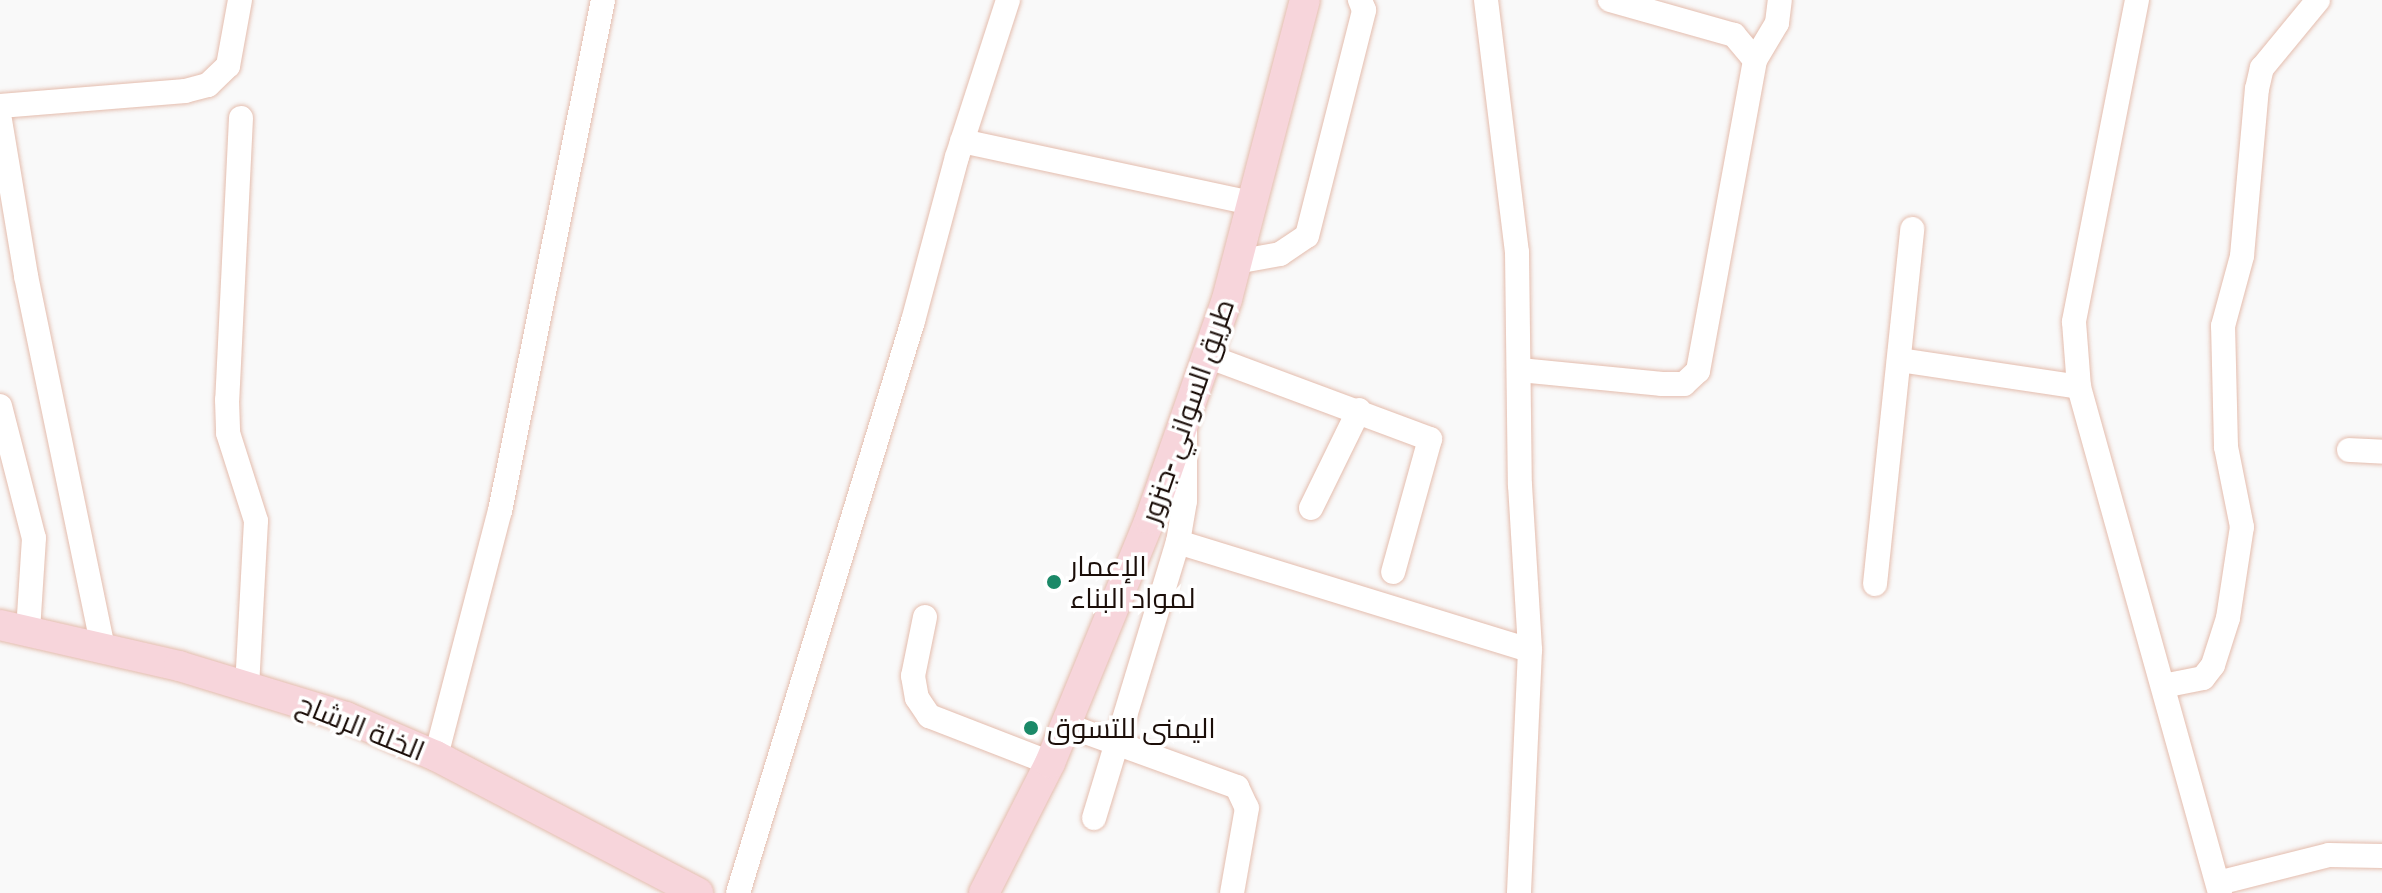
<!DOCTYPE html>
<html>
<head>
<meta charset="utf-8">
<style>
  body { margin:0 }
  #map { position:relative; width:2382px; height:893px; overflow:hidden; background:#f9f9f9; font-family:"Archivo Narrow",Cairo,sans-serif }
  div>[style] { position:absolute }
  [style*='--x'] { left:calc(var(--x)*1px); top:calc(var(--y)*1px); width:calc(var(--w)*1px); rotate:calc(var(--a)*1deg) }
  .roads { filter:drop-shadow(0 0 2px #e4bdae) drop-shadow(0 0 2px #e4bdae) }
  .minor>* { height:24px; margin:-12px; padding:0 12px; transform-origin:12px; border-radius:12px; background:#fff }
  .major>* { height:30px; margin:-15px; padding:0 15px; transform-origin:15px; border-radius:15px; background:#f7d5db }
  .dots>* { width:22px; height:22px; translate:-50% -50%; box-sizing:border-box; border:4px solid #fff; border-radius:50% }
  span { translate:-50% -50%; white-space:nowrap; text-align:center; line-height:1.15; -webkit-text-stroke:7px #fff; paint-order:stroke }
  .street-label { font-size:28px; color:#1b0e09 }
  .poi-label { font-size:28px; color:#1b0e09 }
  .left { translate:0 -50%; text-align:left }
</style>
</head>
<body>
<div id="map">
  <div class="roads">
    <div class="minor">
      <i style="--x:1486;--y:0;--w:254;--a:83"></i>
      <i style="--x:1517;--y:252;--w:233;--a:89.3"></i>
      <i style="--x:1520;--y:485;--w:165;--a:86.5"></i>
      <i style="--x:1530;--y:650;--w:243;--a:92.6"></i>
      <i style="--x:2137;--y:0;--w:328;--a:101.1"></i>
      <i style="--x:2074;--y:322;--w:65;--a:85.6"></i>
      <i style="--x:2079;--y:387;--w:525;--a:74.43"></i>
      <i style="--x:1755;--y:60;--w:43;--a:-59.3"></i>
      <i style="--x:1777;--y:23;--w:23;--a:-83"></i>
      <i style="--x:0;--y:106;--w:186;--a:-4.6"></i>
      <i style="--x:185;--y:91;--w:24;--a:-15"></i>
      <i style="--x:208;--y:85;--w:28;--a:-44"></i>
      <i style="--x:228;--y:66;--w:67;--a:-79.7"></i>
      <i style="--x:241;--y:118;--w:282;--a:92.8"></i>
      <i style="--x:227;--y:400;--w:33;--a:88"></i>
      <i style="--x:228;--y:433;--w:92;--a:72.3"></i>
      <i style="--x:256;--y:521;--w:164;--a:93.1"></i>
      <i style="--x:0;--y:120;--w:158;--a:80.5"></i>
      <i style="--x:26;--y:276;--w:380;--a:78.3"></i>
      <i style="--x:962;--y:141;--w:297;--a:12.1"></i>
      <i style="--x:1236;--y:262;--w:45;--a:-10.3"></i>
      <i style="--x:1280;--y:254;--w:32;--a:-34"></i>
      <i style="--x:1307;--y:236;--w:233;--a:-75.8"></i>
      <i style="--x:1364;--y:10;--w:11;--a:-112"></i>
      <i style="--x:1207;--y:356;--w:238;--a:20.4"></i>
      <i style="--x:1430;--y:439;--w:138;--a:105.5"></i>
      <i style="--x:1899;--y:360;--w:182;--a:8.5"></i>
      <i style="--x:1520;--y:370;--w:143;--a:5.6"></i>
      <i style="--x:1662;--y:384;--w:22;--a:0"></i>
      <i style="--x:1684;--y:384;--w:19;--a:-43"></i>
      <i style="--x:1698;--y:371;--w:316;--a:-79.6"></i>
      <i style="--x:1755;--y:60;--w:33;--a:-130"></i>
      <i style="--x:1734;--y:35;--w:129;--a:-164.2"></i>
      <i style="--x:0;--y:406;--w:136;--a:75.6"></i>
      <i style="--x:34;--y:538;--w:93;--a:93.7"></i>
      <i style="--x:1185;--y:430;--w:71;--a:90"></i>
      <i style="--x:1185;--y:501;--w:42;--a:99.7"></i>
      <i style="--x:1178;--y:542;--w:368;--a:17.1"></i>
      <i style="--x:2349;--y:450;--w:33;--a:3"></i>
      <i style="--x:1311;--y:508;--w:109;--a:-63.9"></i>
      <i style="--x:1875;--y:584;--w:357;--a:-84"></i>
      <i style="--x:925;--y:617;--w:60;--a:101.5"></i>
      <i style="--x:913;--y:676;--w:22;--a:80"></i>
      <i style="--x:917;--y:698;--w:22;--a:56"></i>
      <i style="--x:929;--y:716;--w:130;--a:21.2"></i>
      <i style="--x:2163;--y:686;--w:41;--a:-11.3"></i>
      <i style="--x:2203;--y:678;--w:16;--a:-52"></i>
      <i style="--x:2213;--y:665;--w:49;--a:-72.3"></i>
      <i style="--x:2228;--y:618;--w:92;--a:-81.3"></i>
      <i style="--x:2242;--y:527;--w:82;--a:-101.3"></i>
      <i style="--x:2226;--y:447;--w:121;--a:-91.4"></i>
      <i style="--x:2223;--y:326;--w:73;--a:-74.8"></i>
      <i style="--x:2242;--y:256;--w:168;--a:-84.9"></i>
      <i style="--x:2257;--y:89;--w:22;--a:-77"></i>
      <i style="--x:2262;--y:68;--w:88;--a:-50.5"></i>
      <i style="--x:1066;--y:725;--w:182;--a:19.9"></i>
      <i style="--x:1237;--y:787;--w:23;--a:65"></i>
      <i style="--x:1247;--y:808;--w:86;--a:100"></i>
      <i style="--x:436;--y:756;--w:253;--a:-75.4"></i>
      <i style="--x:500;--y:511;--w:521;--a:-78.6"></i>
      <i style="--x:1094;--y:818;--w:288;--a:-73.1"></i>
      <i style="--x:2218;--y:883;--w:114;--a:-14.2"></i>
      <i style="--x:2329;--y:855;--w:53;--a:1.1"></i>
      <i style="--x:738;--y:893;--w:598;--a:-72.99"></i>
      <i style="--x:913;--y:321;--w:170;--a:-75"></i>
      <i style="--x:957;--y:157;--w:165;--a:-72"></i>
    </div>
    <div class="major">
      <i style="--x:0;--y:625;--w:184;--a:12.9"></i>
      <i style="--x:179;--y:666;--w:175;--a:17"></i>
      <i style="--x:346;--y:717;--w:98;--a:23.4"></i>
      <i style="--x:436;--y:756;--w:296;--a:27.6"></i>
      <i style="--x:984;--y:893;--w:146;--a:-63.1"></i>
      <i style="--x:1050;--y:763;--w:264;--a:-67.7"></i>
      <i style="--x:1150;--y:519;--w:233;--a:-70.7"></i>
      <i style="--x:1227;--y:299;--w:309;--a:-75.4"></i>
    </div>
  </div>
  <div class="dots">
    <i style="left:1054px;top:582px;background:#1b8968"></i>
    <i style="left:1031px;top:728px;background:#1b8968"></i>
  </div>
  <div class="street-label">
    <span style="left:1187px;top:411px;rotate:-71deg">طريق السواني -جنزور</span>
    <span style="left:361px;top:727px;rotate:22deg">الخلة الرشاح</span>
  </div>
  <div class="poi-label">
    <span class="left" style="left:1070px;top:582px">الإعمار<br>لمواد البناء</span>
    <span class="left" style="left:1047px;top:728px">اليمنى للتسوق</span>
  </div>
</div>
</body>
</html>
